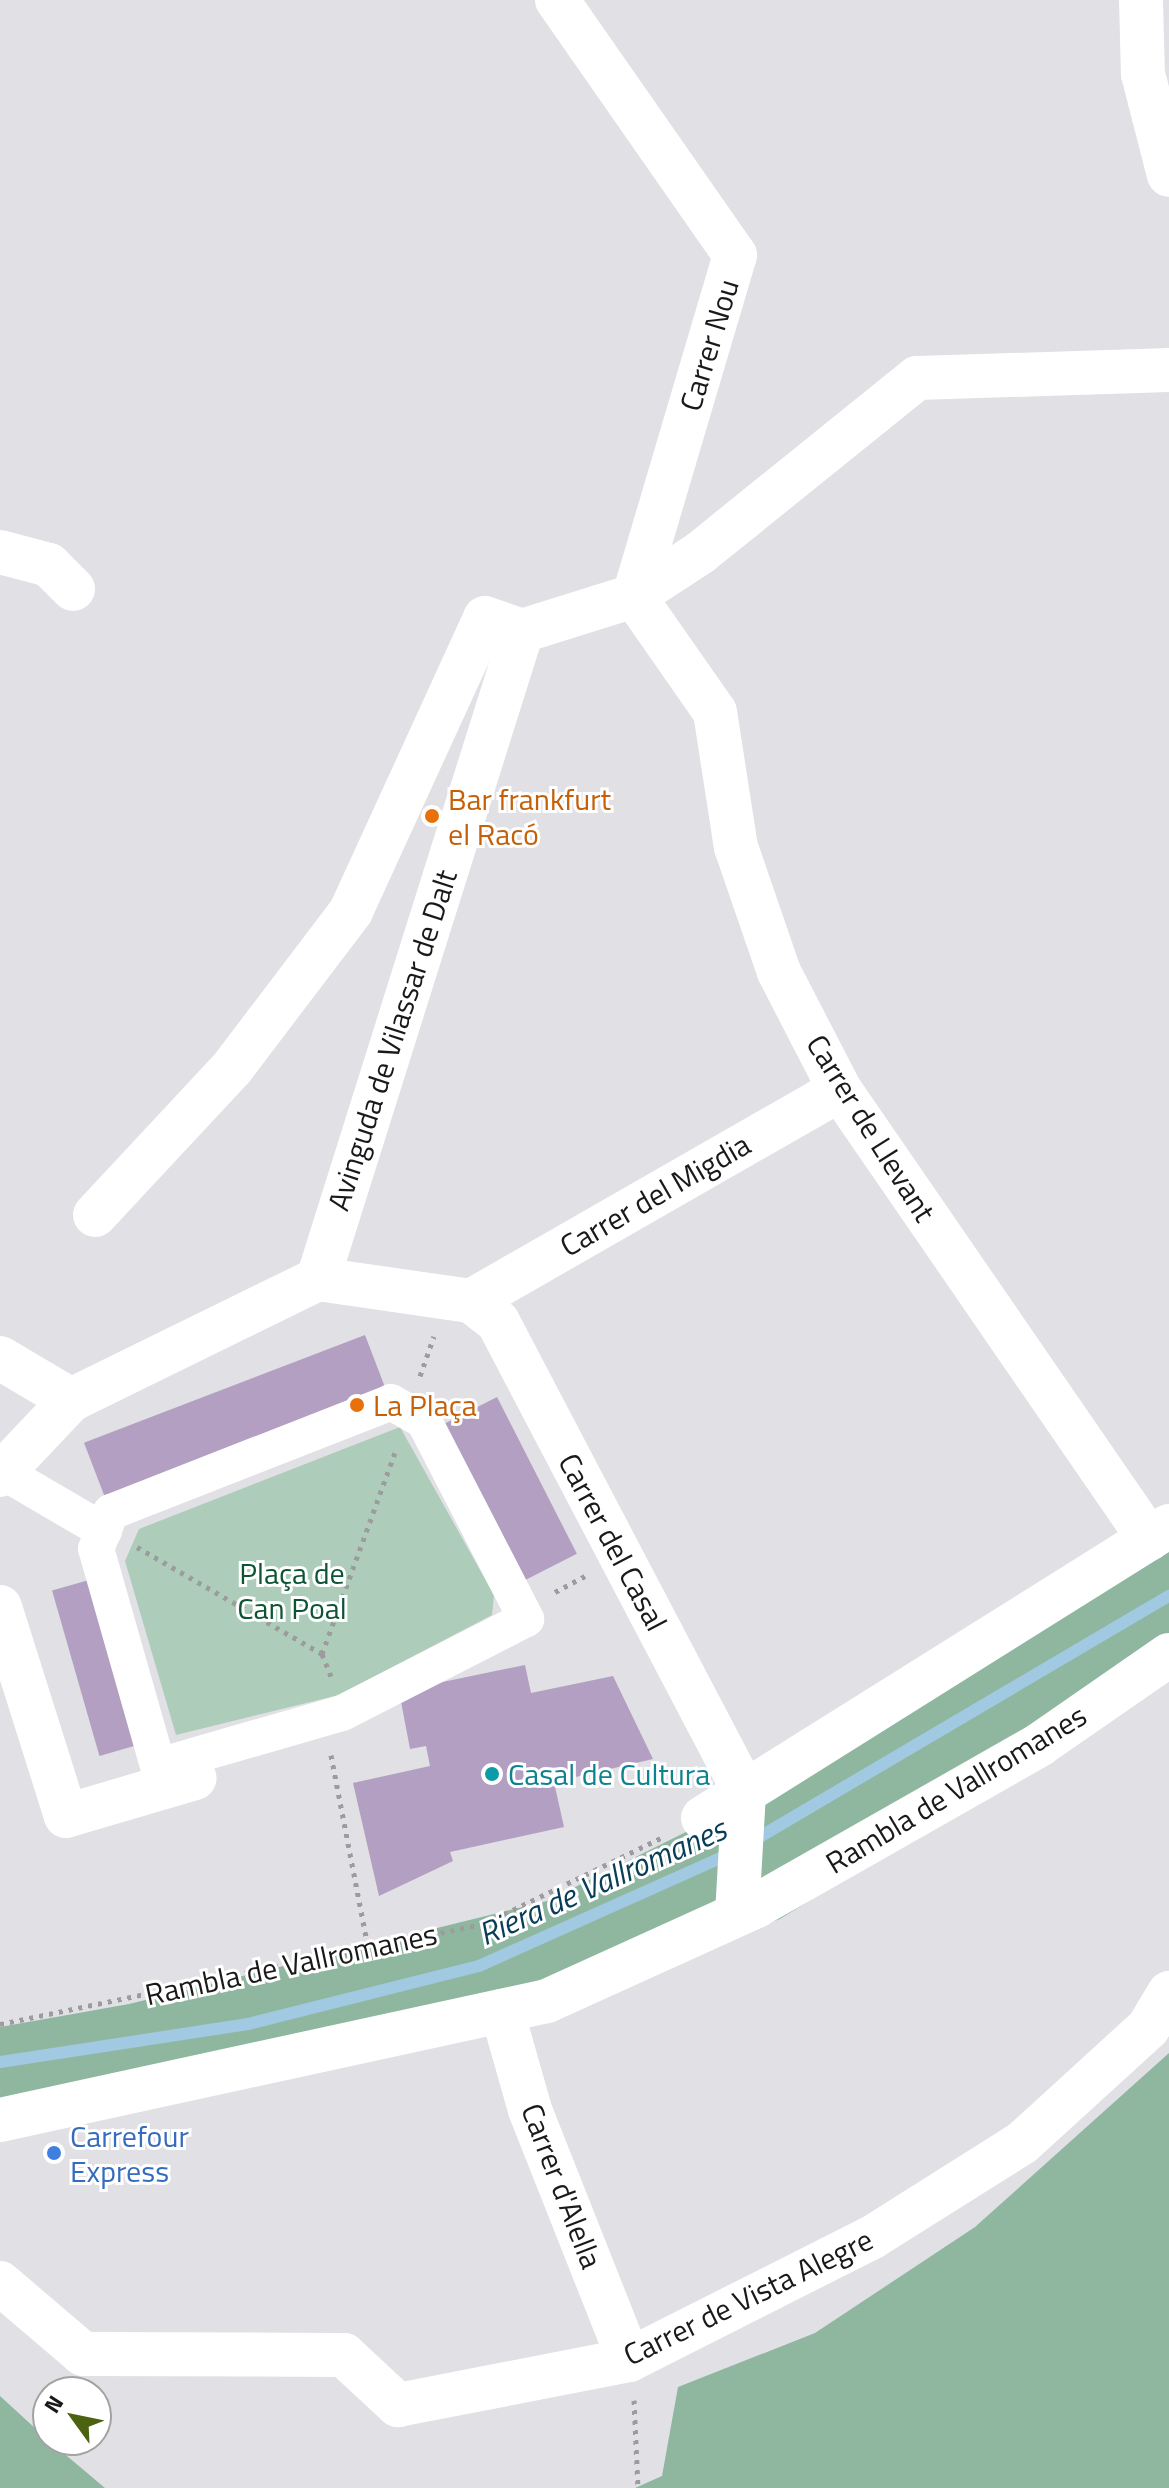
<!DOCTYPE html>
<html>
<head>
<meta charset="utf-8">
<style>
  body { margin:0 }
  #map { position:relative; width:1169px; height:2488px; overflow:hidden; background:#e0e0e5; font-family:"Titillium Web",sans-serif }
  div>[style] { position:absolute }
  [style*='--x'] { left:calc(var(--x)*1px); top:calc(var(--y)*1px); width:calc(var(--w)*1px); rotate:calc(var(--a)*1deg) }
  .green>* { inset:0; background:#adcdba }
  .forest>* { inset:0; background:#8fb7a0 }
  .stream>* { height:12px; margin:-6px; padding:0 6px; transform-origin:6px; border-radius:6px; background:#a1c9e1 }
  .building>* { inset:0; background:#b29fc1; transform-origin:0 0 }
  .path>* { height:5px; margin-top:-2.5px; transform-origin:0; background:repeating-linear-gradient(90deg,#9c9c9f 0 4px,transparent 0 10px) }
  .pedestrian>* { height:36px; margin:-18px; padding:0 18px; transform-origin:18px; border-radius:18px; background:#fff }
  .minor>* { height:44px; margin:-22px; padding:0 22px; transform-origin:22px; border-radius:22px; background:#fff }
  .tertiary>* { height:44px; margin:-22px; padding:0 22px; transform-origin:22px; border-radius:22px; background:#fff }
  .dots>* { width:22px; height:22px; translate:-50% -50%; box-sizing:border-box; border:4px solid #fff; border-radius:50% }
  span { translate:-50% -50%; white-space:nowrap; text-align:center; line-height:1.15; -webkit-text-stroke:6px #fff; paint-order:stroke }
  .street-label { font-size:30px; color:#19191a }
  .food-label { font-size:30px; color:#c56008 }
  .left { translate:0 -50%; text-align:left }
  .park-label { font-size:30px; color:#0d5335 }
  .culture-label { font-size:30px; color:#0d838f }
  .shop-label { font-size:30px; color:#366cbe }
  .water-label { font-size:32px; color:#073d56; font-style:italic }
  .north { position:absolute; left:32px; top:2376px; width:80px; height:80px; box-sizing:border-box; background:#fff; border:2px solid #a3a3a3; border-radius:50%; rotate:303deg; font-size:22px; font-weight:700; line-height:32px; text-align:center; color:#19191a }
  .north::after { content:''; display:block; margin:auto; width:28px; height:36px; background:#4b6310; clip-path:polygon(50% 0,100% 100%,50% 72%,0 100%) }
</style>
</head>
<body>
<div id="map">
  <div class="green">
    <i style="clip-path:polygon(400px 1427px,494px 1595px,492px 1615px,339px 1695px,176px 1735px,125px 1561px,139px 1529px)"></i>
  </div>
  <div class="forest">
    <i style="clip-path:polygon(1169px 1540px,1169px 1679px,780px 1919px,439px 2042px,0 2136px,0 2027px,129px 2004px,547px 1901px,841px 1755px)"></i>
    <i style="clip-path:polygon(1169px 2053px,1169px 2488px,635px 2488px,662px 2476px,678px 2387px,815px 2333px,975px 2227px)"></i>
    <i style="clip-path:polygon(0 2396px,48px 2440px,105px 2488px,0 2488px)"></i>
  </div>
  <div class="stream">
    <i style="--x:751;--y:1842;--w:485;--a:-30.5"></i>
    <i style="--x:0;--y:2062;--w:251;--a:-8.7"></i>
    <i style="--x:248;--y:2024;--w:238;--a:-14.1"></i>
    <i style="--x:479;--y:1966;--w:277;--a:-24.1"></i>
  </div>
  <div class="building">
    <i style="left:365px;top:1335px;width:72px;height:301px;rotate:69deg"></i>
    <i style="left:497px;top:1397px;width:176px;height:75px;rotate:63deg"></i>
    <i style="left:103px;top:1576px;width:172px;height:53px;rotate:74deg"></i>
    <i style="clip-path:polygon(525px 1665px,531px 1693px,613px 1676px,653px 1759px,554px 1782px,564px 1827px,450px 1852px,453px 1861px,379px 1896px,353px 1783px,430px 1766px,426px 1746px,410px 1749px,399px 1691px)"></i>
  </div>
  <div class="path">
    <i style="--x:420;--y:1376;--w:42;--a:-70.7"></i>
    <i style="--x:137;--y:1547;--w:214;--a:30"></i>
    <i style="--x:322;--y:1654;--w:24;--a:68"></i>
    <i style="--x:555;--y:1592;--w:34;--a:-28"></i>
    <i style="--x:322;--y:1654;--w:215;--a:-70.1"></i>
    <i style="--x:331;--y:1755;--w:197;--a:79.1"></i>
    <i style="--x:0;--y:2024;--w:496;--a:-11.7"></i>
    <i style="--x:486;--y:1923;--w:199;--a:-25.9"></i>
    <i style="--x:634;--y:2400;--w:88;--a:87.4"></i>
  </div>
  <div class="pedestrian">
    <i style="--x:391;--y:1402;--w:38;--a:30"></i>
    <i style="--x:424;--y:1421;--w:223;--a:62.7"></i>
    <i style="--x:526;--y:1619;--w:207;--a:152.9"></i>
    <i style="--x:342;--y:1713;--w:191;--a:163.9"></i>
    <i style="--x:158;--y:1766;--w:226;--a:-105.9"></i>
    <i style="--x:96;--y:1549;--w:40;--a:-68"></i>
    <i style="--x:111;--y:1512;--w:301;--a:-21.4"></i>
    <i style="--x:3;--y:1472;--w:117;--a:30.3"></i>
  </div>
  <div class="minor">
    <i style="--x:557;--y:0;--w:311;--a:55.1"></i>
    <i style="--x:735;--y:255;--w:356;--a:106.5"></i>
    <i style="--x:634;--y:596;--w:141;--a:55.1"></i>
    <i style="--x:715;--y:712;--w:137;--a:81.2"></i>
    <i style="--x:736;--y:847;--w:132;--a:71"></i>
    <i style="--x:779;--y:972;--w:133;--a:62.7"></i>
    <i style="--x:840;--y:1090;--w:545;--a:55.46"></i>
    <i style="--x:1141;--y:0;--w:74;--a:88.5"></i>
    <i style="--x:1143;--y:74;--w:104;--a:75.6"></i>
    <i style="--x:0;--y:552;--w:51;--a:14.9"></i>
    <i style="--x:49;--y:565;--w:34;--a:45"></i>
    <i style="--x:95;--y:1215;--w:201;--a:-47"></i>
    <i style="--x:232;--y:1068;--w:197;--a:-52.8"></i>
    <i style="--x:351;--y:911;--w:322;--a:-65.4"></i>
    <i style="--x:485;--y:618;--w:39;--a:19"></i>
    <i style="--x:318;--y:1279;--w:155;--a:8.2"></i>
    <i style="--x:471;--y:1301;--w:34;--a:38"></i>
    <i style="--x:498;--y:1322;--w:530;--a:62.32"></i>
    <i style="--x:471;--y:1301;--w:425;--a:-29.8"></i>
    <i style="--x:0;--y:1358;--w:82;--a:30.6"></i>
    <i style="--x:0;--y:1475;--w:103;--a:-46.6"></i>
    <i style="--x:71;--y:1400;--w:275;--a:-26.1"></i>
    <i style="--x:318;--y:1279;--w:679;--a:-72.53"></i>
    <i style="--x:522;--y:631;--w:117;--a:-17.4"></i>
    <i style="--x:634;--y:596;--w:79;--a:-33.1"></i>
    <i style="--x:700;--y:553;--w:279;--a:-38.9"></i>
    <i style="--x:917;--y:378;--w:252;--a:-1.8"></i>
    <i style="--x:0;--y:1607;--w:219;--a:72.5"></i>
    <i style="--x:66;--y:1816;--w:134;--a:-16.4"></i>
    <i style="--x:703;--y:1818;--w:550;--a:-32.07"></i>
    <i style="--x:737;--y:1914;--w:123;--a:-86.7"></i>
    <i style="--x:502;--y:2011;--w:103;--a:74.2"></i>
    <i style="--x:530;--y:2110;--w:269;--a:68.4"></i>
    <i style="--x:0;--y:2283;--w:109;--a:40.5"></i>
    <i style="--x:83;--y:2354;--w:261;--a:0.2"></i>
    <i style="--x:344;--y:2355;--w:74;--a:42.8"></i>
    <i style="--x:398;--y:2405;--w:235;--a:-11"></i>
    <i style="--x:629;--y:2360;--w:271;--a:-26.8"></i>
    <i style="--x:871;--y:2238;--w:178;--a:-32.2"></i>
    <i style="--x:1022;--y:2143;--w:171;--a:-42.4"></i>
    <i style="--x:1148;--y:2028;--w:41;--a:-59"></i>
  </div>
  <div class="tertiary">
    <i style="--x:0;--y:2120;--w:560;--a:-12.27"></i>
    <i style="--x:547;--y:2001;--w:230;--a:-24.4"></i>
    <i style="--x:756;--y:1906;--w:326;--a:-29.6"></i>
    <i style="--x:1039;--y:1745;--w:158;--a:-34.7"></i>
  </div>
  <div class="dots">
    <i style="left:432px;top:816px;background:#e8710a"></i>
    <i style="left:357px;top:1405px;background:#e8710a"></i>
    <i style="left:492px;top:1774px;background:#0f9aa8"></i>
    <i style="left:54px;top:2153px;background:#3f7fe0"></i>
  </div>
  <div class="street-label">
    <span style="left:709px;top:345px;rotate:-73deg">Carrer Nou</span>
    <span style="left:392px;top:1040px;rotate:-72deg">Avinguda de Vilassar de Dalt</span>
    <span style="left:871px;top:1128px;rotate:58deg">Carrer de Llevant</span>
    <span style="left:655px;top:1195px;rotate:-30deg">Carrer del Migdia</span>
    <span style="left:613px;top:1542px;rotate:62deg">Carrer del Casal</span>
    <span style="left:956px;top:1789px;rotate:-31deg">Rambla de Vallromanes</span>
    <span style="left:291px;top:1964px;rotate:-12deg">Rambla de Vallromanes</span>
    <span style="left:562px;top:2186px;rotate:69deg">Carrer d'Alella</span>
    <span style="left:748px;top:2297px;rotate:-26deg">Carrer de Vista Alegre</span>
  </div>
  <div class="food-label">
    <span class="left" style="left:448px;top:816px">Bar frankfurt<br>el Racó</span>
    <span class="left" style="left:373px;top:1405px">La Plaça</span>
  </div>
  <div class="park-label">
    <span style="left:292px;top:1590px">Plaça de<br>Can Poal</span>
  </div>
  <div class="culture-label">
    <span class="left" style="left:508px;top:1774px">Casal de Cultura</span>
  </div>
  <div class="shop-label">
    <span class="left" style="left:70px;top:2153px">Carrefour<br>Express</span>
  </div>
  <div class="water-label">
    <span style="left:602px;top:1881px;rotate:-24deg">Riera de Vallromanes</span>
  </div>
  <div class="north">N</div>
</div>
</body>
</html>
